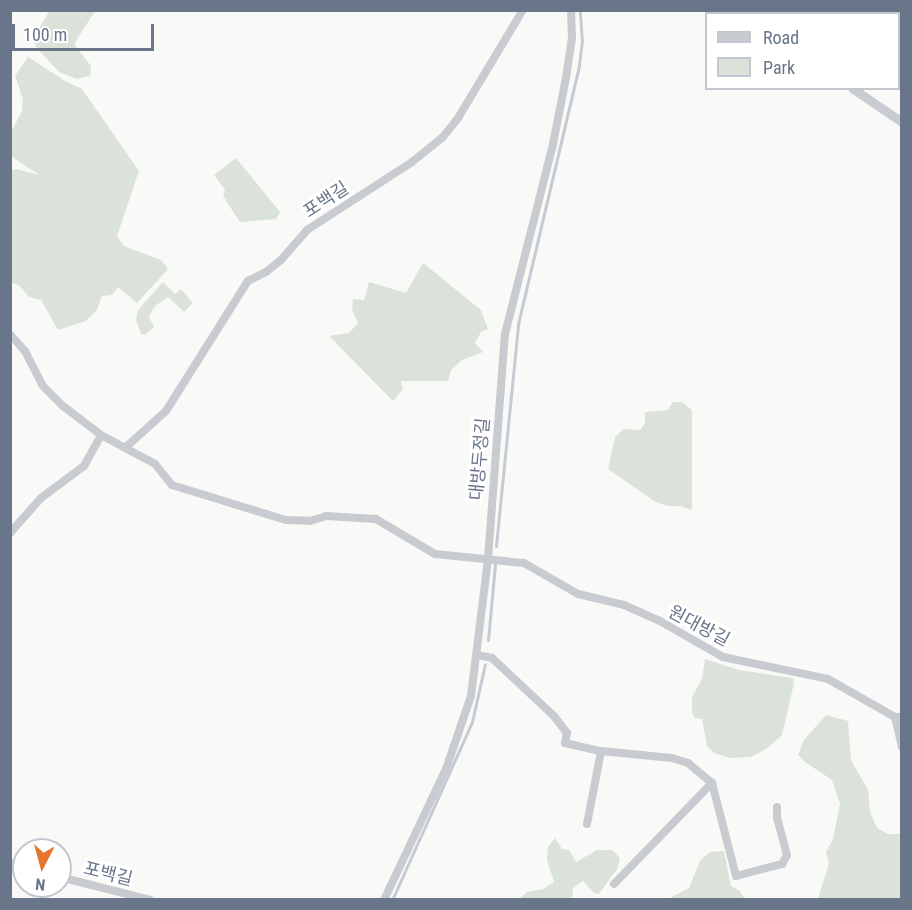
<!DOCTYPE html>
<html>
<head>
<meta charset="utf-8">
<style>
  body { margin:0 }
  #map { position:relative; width:912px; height:910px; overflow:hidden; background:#f9faf8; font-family:"Roboto Condensed","Noto Sans KR",sans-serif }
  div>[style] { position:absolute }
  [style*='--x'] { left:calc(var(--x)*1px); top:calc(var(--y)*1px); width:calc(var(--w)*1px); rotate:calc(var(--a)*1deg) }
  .green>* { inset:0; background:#dae2d9 }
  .stream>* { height:3px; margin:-1.5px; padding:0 1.5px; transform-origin:1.5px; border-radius:1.5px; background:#c5cbd2 }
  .minor>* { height:8px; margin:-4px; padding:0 4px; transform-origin:4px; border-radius:4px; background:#c8cbcf }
  .tertiary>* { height:9px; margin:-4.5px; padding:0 4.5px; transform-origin:4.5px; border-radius:4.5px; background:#c8cbcf }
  span { translate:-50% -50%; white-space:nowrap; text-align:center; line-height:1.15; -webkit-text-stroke:6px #fff; paint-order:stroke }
  .street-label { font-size:18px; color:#697589 }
  .frame { position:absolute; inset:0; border:12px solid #697589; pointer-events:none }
  .legend { position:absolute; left:705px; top:12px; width:195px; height:78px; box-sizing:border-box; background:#fff; border:2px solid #c3c8d0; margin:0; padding:8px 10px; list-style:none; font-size:18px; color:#697589 }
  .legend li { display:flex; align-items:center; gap:12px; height:30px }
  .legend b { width:30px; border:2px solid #c3c8d0 }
  .north { position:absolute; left:12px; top:838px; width:60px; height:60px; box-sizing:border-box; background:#fff; border:2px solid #c3c8d0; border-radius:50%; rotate:186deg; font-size:16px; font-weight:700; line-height:24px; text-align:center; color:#697589 }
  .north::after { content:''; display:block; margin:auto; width:21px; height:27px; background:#e5752d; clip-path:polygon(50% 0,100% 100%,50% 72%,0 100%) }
  .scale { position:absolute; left:12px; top:24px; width:142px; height:27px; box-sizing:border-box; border:3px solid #697589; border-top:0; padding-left:8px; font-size:18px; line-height:21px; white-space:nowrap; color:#697589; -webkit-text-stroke:4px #fff; paint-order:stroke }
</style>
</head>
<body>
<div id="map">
  <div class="green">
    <i style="clip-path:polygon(50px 10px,95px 11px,74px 44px,91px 66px,90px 76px,77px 79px,59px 72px,37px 48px,32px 40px)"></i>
    <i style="clip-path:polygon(28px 57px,65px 81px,82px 89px,139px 171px,117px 236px,124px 246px,161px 260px,168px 269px,137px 303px,118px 287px,112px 295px,102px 296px,97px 310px,86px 321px,58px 330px,41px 300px,29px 297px,20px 286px,11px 282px,11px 171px,17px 169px,39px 175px,11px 156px,11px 132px,22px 111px,23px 99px,15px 76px)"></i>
    <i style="clip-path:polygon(236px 158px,280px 212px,276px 219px,240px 222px,230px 207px,223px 195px,225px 190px,214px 175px)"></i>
    <i style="clip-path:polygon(423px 263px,481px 310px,488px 329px,481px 332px,475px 343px,483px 352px,462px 360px,451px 370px,448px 381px,401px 381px,403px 389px,393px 401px,329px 336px,349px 333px,358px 323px,352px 310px,353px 299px,364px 300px,369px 282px,406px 293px)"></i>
    <i style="clip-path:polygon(163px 282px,175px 294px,181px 289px,193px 303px,184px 312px,168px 297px,155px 306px,150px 314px,149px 318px,154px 327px,145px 335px,141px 334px,136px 320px,138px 310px)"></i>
    <i style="clip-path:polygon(673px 402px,682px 402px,692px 410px,692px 510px,680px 506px,667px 506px,654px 501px,608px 469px,615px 437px,624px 429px,640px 430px,645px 423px,645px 412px,668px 410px)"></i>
    <i style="clip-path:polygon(705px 659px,739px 670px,793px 678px,794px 683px,782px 735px,766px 749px,751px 757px,730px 758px,714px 753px,707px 746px,702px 719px,695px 718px,692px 712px,692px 697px,702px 679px)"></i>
    <i style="clip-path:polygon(826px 715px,848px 721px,851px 760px,868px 790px,870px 812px,877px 828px,888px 834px,901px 834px,901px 899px,818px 899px,829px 863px,826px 852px,833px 839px,840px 804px,832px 780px,805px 762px,798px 755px,804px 740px)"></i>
    <i style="clip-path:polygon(555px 838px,562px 849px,569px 850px,576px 862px,597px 850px,612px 850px,620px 858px,617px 869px,599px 894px,594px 893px,583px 881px,573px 888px,572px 899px,519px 899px,527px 892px,543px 889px,554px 882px,547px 860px,548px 847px)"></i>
    <i style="clip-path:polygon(724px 851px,731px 886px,740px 891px,745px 899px,668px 899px,689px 888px,700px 861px,710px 852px)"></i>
  </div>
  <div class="stream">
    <i style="--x:496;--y:546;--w:223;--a:-84.3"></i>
    <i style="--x:518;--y:324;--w:266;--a:-76.7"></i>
    <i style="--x:579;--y:65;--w:23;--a:-83"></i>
    <i style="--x:582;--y:42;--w:32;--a:-94"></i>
    <i style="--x:488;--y:640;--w:76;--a:-84.7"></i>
    <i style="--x:392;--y:900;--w:195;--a:-65.8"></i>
    <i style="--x:472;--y:722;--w:59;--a:-77.4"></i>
  </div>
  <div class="minor">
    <i style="--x:10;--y:334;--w:23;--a:49"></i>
    <i style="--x:25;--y:351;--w:38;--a:63"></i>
    <i style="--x:42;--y:385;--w:30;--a:45"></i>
    <i style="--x:63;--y:406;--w:48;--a:37.3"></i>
    <i style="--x:101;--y:435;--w:61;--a:28.2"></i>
    <i style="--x:155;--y:464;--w:27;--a:51"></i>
    <i style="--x:172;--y:485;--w:119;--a:17.1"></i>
    <i style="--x:286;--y:520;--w:24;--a:2"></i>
    <i style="--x:310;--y:521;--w:17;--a:-17"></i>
    <i style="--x:326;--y:516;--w:50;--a:3.4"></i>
    <i style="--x:376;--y:519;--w:69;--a:30.7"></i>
    <i style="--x:435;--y:554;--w:89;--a:5.8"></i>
    <i style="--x:524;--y:563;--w:62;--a:29.9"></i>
    <i style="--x:578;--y:594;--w:47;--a:13.4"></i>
    <i style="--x:624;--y:605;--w:39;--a:24"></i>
    <i style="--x:660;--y:621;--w:73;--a:29.7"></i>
    <i style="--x:723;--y:657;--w:107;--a:11.8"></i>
    <i style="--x:828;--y:679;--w:77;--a:29.6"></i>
    <i style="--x:895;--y:717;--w:7;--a:0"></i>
    <i style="--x:126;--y:447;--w:54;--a:-42"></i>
    <i style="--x:166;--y:411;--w:154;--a:-57.8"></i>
    <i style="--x:248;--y:281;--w:20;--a:-27"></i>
    <i style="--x:266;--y:272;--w:19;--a:-39"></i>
    <i style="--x:281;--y:260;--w:40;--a:-49"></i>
    <i style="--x:307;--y:230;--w:125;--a:-32.9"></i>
    <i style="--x:412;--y:162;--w:38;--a:-39"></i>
    <i style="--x:442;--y:138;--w:26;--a:-51"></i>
    <i style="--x:458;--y:118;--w:126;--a:-59"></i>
    <i style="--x:10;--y:533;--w:47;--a:-48.5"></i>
    <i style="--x:41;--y:498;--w:54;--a:-36.7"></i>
    <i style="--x:84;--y:466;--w:35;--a:-61"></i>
    <i style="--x:477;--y:655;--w:15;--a:11"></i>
    <i style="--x:492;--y:658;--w:85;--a:43.1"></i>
    <i style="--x:554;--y:716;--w:21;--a:53"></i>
    <i style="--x:567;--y:733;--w:10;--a:101"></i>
    <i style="--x:565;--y:743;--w:37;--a:13"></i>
    <i style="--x:601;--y:751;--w:71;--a:5.6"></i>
    <i style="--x:672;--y:758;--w:17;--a:17"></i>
    <i style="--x:688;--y:763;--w:31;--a:40"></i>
    <i style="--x:712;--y:783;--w:96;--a:75.5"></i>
    <i style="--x:736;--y:876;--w:48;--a:-14.6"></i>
    <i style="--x:782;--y:864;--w:10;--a:-61"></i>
    <i style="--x:787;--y:855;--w:38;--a:-105"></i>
    <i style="--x:777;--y:818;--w:11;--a:-90"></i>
    <i style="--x:895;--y:717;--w:31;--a:77"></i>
    <i style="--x:587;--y:824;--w:74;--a:-79.1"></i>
    <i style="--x:10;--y:863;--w:15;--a:16"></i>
    <i style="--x:60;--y:877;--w:93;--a:14.3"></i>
    <i style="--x:614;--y:884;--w:141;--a:-45.9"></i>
    <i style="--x:384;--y:900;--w:145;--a:-64.7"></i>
    <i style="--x:446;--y:769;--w:77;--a:-71.1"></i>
    <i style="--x:471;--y:696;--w:138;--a:-82.9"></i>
    <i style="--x:488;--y:559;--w:226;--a:-85.7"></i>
    <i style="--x:505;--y:334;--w:196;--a:-75.8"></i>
    <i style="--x:553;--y:144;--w:67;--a:-78.9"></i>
    <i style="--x:566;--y:78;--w:40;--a:-81.5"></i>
    <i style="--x:572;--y:38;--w:28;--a:-92"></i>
  </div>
  <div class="tertiary">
    <i style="--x:737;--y:10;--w:6;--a:45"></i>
    <i style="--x:852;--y:88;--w:60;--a:34.2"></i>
  </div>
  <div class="street-label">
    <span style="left:326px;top:200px;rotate:-33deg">포백길</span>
    <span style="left:480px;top:459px;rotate:-85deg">대방두정길</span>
    <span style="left:699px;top:626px;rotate:28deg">원대방길</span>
    <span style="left:108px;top:874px;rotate:14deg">포백길</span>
  </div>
  <div class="frame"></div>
  <ul class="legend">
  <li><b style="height:8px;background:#c8cbcf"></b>Road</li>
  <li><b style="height:16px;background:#dae2d9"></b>Park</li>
  </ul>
  <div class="north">N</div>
  <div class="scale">100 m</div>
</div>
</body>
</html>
